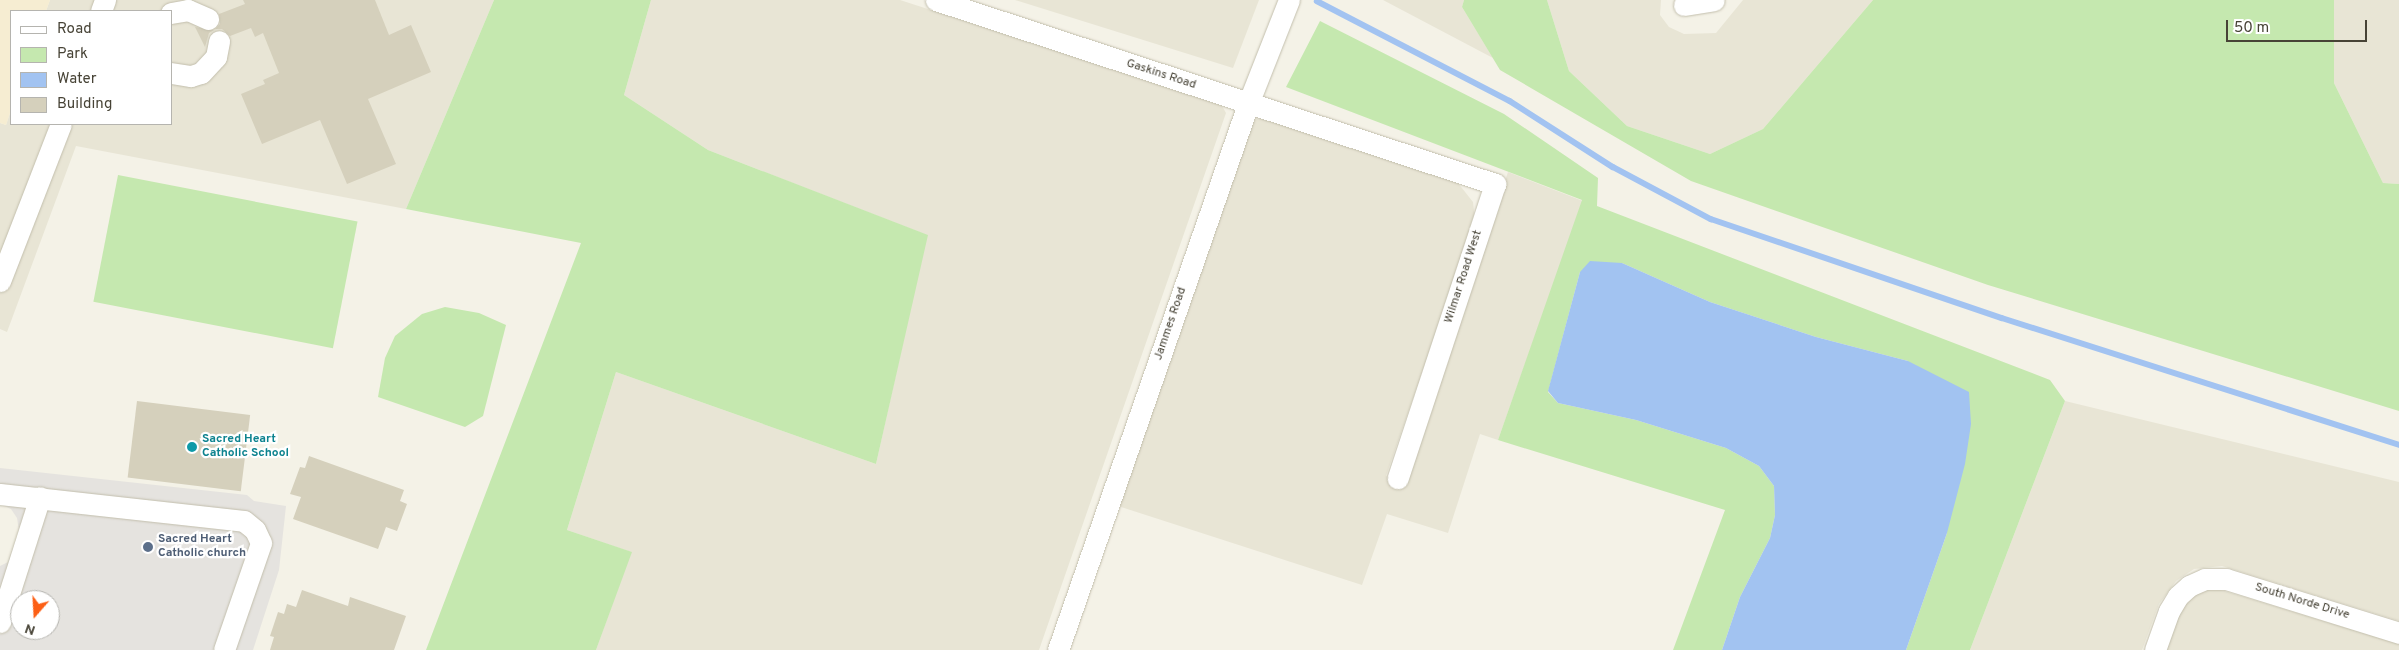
<!DOCTYPE html>
<html>
<head>
<meta charset="utf-8">
<style>
  body { margin:0 }
  #map { position:relative; width:2399px; height:650px; overflow:hidden; background:#f4f2e7; font-family:Overpass,sans-serif }
  div>[style] { position:absolute }
  [style*='--x'] { left:calc(var(--x)*1px); top:calc(var(--y)*1px); width:calc(var(--w)*1px); rotate:calc(var(--a)*1deg) }
  .residential>* { inset:0; background:#e8e5d5 }
  .commercial>* { inset:0; background:#f6edd2 }
  .green>* { inset:0; background:#c5e8af; transform-origin:0 0 }
  .parking>* { inset:0; background:#e5e3df }
  .water>* { inset:0; background:#a2c3f1 }
  .stream>* { height:5.5px; margin:-2.75px; padding:0 2.75px; transform-origin:2.75px; border-radius:2.75px; background:#a2c3f1 }
  .building>* { inset:0; background:#d5d0bc; transform-origin:0 0 }
  .roads { filter:drop-shadow(0 0 1px #c2beac) drop-shadow(0 0 1px #c2beac) }
  .minor>* { height:21px; margin:-10.5px; padding:0 10.5px; transform-origin:10.5px; border-radius:10.5px; background:#fff }
  .dots>* { width:14px; height:14px; translate:-50% -50%; box-sizing:border-box; border:2px solid #fff; border-radius:50% }
  span { translate:-50% -50%; white-space:nowrap; text-align:center; line-height:1.15; -webkit-text-stroke:4.5px #fff; paint-order:stroke }
  .street-label { font-size:12px; color:#474336 }
  .culture-label { font-size:12px; color:#0d838f; font-weight:700 }
  .left { translate:0 -50%; text-align:left }
  .service-label { font-size:12px; color:#4e5e75; font-weight:700 }
  .legend { position:absolute; left:10px; top:10px; width:162px; height:115px; box-sizing:border-box; background:#fff; border:1px solid #b5b4af; margin:0; padding:6px 9px; list-style:none; font-size:15px; color:#474336 }
  .legend li { display:flex; align-items:center; gap:10px; height:25px }
  .legend b { width:25px; border:1px solid #b5b4af }
  .north { position:absolute; left:10px; top:590px; width:50px; height:50px; box-sizing:border-box; background:#fff; border:1px solid #b5b4af; border-radius:50%; rotate:199deg; font-size:14px; font-weight:700; line-height:20px; text-align:center; color:#474336 }
  .north::after { content:''; display:block; margin:auto; width:18px; height:22px; background:#fc5f15; clip-path:polygon(50% 0,100% 100%,50% 72%,0 100%) }
  .scale { position:absolute; left:2226px; top:20px; width:141px; height:22px; box-sizing:border-box; border:2px solid #474336; border-top:0; padding-left:6px; font-size:15px; line-height:18px; white-space:nowrap; color:#474336; -webkit-text-stroke:4px #fff; paint-order:stroke }
</style>
</head>
<body>
<div id="map">
  <div class="residential">
    <i style="clip-path:polygon(50px 0,494px 0,406px 209px,76px 146px,7px 332px,0 329px,0 123px,6px 125px,11px 110px,11px 124px,171px 124px,171px 11px,46px 11px)"></i>
    <i style="clip-path:polygon(651px 0,900px 0,1221px 104px,1226px 113px,1039px 650px,596px 650px,631px 552px,567px 530px,616px 372px,876px 464px,927px 235px,708px 150px,624px 95px)"></i>
    <i style="clip-path:polygon(1015px 0,1259px 0,1233px 68px)"></i>
    <i style="clip-path:polygon(1383px 0,1464px 0,1462px 7px,1493px 58px)"></i>
    <i style="clip-path:polygon(1547px 0,1661px 0,1660px 15px,1669px 27px,1684px 34px,1716px 33px,1743px 0,1873px 0,1763px 129px,1710px 154px,1627px 126px,1569px 71px)"></i>
    <i style="clip-path:polygon(2334px 0,2399px 0,2399px 184px,2383px 183px,2334px 83px)"></i>
    <i style="clip-path:polygon(1267px 115px,1454px 178px,1473px 202px,1475px 220px,1386px 476px,1405px 484px,1508px 172px,1583px 201px,1498px 440px,1480px 434px,1448px 533px,1387px 514px,1362px 585px,1118px 506px,1252px 121px)"></i>
    <i style="clip-path:polygon(2065px 401px,2399px 482px,2399px 621px,2222px 566px,2194px 569px,2176px 581px,2159px 604px,2142px 650px,1970px 650px)"></i>
    <i style="clip-path:polygon(2211px 587px,2399px 644px,2399px 650px,2166px 650px,2181px 610px,2192px 595px)"></i>
  </div>
  <div class="commercial">
    <i style="clip-path:polygon(0 0,50px 0,46px 11px,11px 11px,11px 110px,6px 125px,0 123px)"></i>
  </div>
  <div class="green">
    <i style="clip-path:polygon(494px 0,651px 0,624px 95px,708px 150px,928px 235px,876px 464px,616px 372px,567px 530px,632px 552px,596px 650px,426px 650px,581px 243px,406px 209px)"></i>
    <i style="clip-path:polygon(1464px 0,1547px 0,1569px 71px,1627px 126px,1710px 154px,1763px 129px,1873px 0,2334px 0,2334px 83px,2383px 183px,2399px 184px,2399px 411px,1988px 285px,1691px 181px,1500px 70px,1462px 7px)"></i>
    <i style="clip-path:polygon(1320px 21px,1504px 114px,1598px 178px,1597px 206px,2050px 380px,2065px 401px,1970px 650px,1906px 650px,1947px 533px,1908px 361px,1816px 337px,1710px 302px,1622px 263px,1580px 272px,1548px 392px,1558px 403px,1636px 420px,1726px 448px,1759px 466px,1774px 486px,1775px 515px,1770px 538px,1740px 597px,1722px 650px,1673px 650px,1725px 510px,1498px 440px,1582px 200px,1286px 87px)"></i>
    <i style="left:118px;top:175px;width:244px;height:129px;rotate:11deg"></i>
    <i style="clip-path:polygon(445px 307px,479px 313px,506px 325px,483px 416px,465px 427px,378px 397px,385px 358px,395px 336px,422px 314px)"></i>
  </div>
  <div class="parking">
    <i style="clip-path:polygon(evenodd,0 468px,247px 495px,254px 501px,286px 506px,279px 570px,253px 650px,0 650px,0 566px,8px 562px,19px 531px,17px 518px,11px 509px,0 504px,0 468px,20px 600px,50px 600px,50px 630px,20px 630px,20px 600px)"></i>
  </div>
  <div class="water">
    <i style="clip-path:polygon(1590px 261px,1622px 263px,1710px 302px,1816px 337px,1908px 361px,1969px 392px,1971px 424px,1965px 464px,1947px 533px,1906px 650px,1722px 650px,1740px 597px,1770px 538px,1775px 515px,1774px 486px,1759px 466px,1726px 448px,1636px 420px,1558px 403px,1548px 391px,1580px 272px)"></i>
  </div>
  <div class="stream">
    <i style="--x:1317;--y:1;--w:217;--a:27.4"></i>
    <i style="--x:1510;--y:101;--w:122;--a:32.7"></i>
    <i style="--x:1613;--y:167;--w:111;--a:28"></i>
    <i style="--x:1711;--y:219;--w:307;--a:18.8"></i>
    <i style="--x:2002;--y:318;--w:417;--a:17.7"></i>
  </div>
  <div class="building">
    <i style="clip-path:polygon(243px 0,375px 0,389px 35px,411px 25px,431px 72px,368px 99px,396px 164px,347px 184px,320px 120px,262px 144px,241px 94px,265px 84px,263px 80px,279px 73px,263px 33px,255px 37px,251px 28px,230px 36px,222px 29px,215px 29px,220px 24px,219px 14px,245px 4px)"></i>
    <i style="clip-path:polygon(195px 27px,214px 30px,209px 33px,205px 47px)"></i>
    <i style="left:137px;top:401px;width:114px;height:77px;rotate:7deg"></i>
    <i style="clip-path:polygon(309px 456px,404px 490px,400px 501px,407px 504px,397px 531px,386px 527px,378px 549px,293px 519px,301px 497px,290px 494px,300px 467px,305px 468px)"></i>
    <i style="clip-path:polygon(302px 590px,348px 606px,350px 597px,406px 616px,394px 650px,270px 650px,274px 637px,270px 636px,278px 612px,284px 614px,287px 604px,296px 607px)"></i>
  </div>
  <div class="roads">
    <div class="minor">
      <i style="--x:936;--y:0;--w:589;--a:18.22"></i>
      <i style="--x:1495;--y:184;--w:310;--a:108.3"></i>
      <i style="--x:1684;--y:5;--w:30;--a:-9"></i>
      <i style="--x:101;--y:11;--w:12;--a:-70"></i>
      <i style="--x:171;--y:13;--w:17;--a:-10"></i>
      <i style="--x:188;--y:10;--w:22;--a:24"></i>
      <i style="--x:171;--y:73;--w:20;--a:9"></i>
      <i style="--x:191;--y:76;--w:10;--a:-17"></i>
      <i style="--x:201;--y:73;--w:22;--a:-47"></i>
      <i style="--x:216;--y:57;--w:16;--a:-79"></i>
      <i style="--x:0;--y:281;--w:168;--a:-68.8"></i>
      <i style="--x:0;--y:494;--w:245;--a:6.3"></i>
      <i style="--x:244;--y:521;--w:14;--a:39"></i>
      <i style="--x:255;--y:530;--w:14;--a:65"></i>
      <i style="--x:261;--y:543;--w:113;--a:109.1"></i>
      <i style="--x:0;--y:622;--w:131;--a:-72.3"></i>
      <i style="--x:1058;--y:650;--w:578;--a:-70.81"></i>
      <i style="--x:1248;--y:104;--w:112;--a:-68.5"></i>
      <i style="--x:2155;--y:650;--w:41;--a:-70.3"></i>
      <i style="--x:2169;--y:611;--w:17;--a:-59"></i>
      <i style="--x:2178;--y:596;--w:15;--a:-42"></i>
      <i style="--x:2189;--y:586;--w:17;--a:-24"></i>
      <i style="--x:2205;--y:579;--w:21;--a:0"></i>
      <i style="--x:2226;--y:579;--w:181;--a:17.3"></i>
    </div>
  </div>
  <div class="dots">
    <i style="left:192px;top:447px;background:#0f9aa8"></i>
    <i style="left:148px;top:547px;background:#5c6f8a"></i>
  </div>
  <div class="street-label">
    <span style="left:1161px;top:75px;rotate:18deg">Gaskins Road</span>
    <span style="left:1464px;top:277px;rotate:-72deg">Wilmar Road West</span>
    <span style="left:1171px;top:324px;rotate:-71deg">Jammes Road</span>
    <span style="left:2302px;top:602px;rotate:17deg">South Norde Drive</span>
  </div>
  <div class="culture-label">
    <span class="left" style="left:202px;top:447px">Sacred Heart<br>Catholic School</span>
  </div>
  <div class="service-label">
    <span class="left" style="left:158px;top:547px">Sacred Heart<br>Catholic church</span>
  </div>
  <ul class="legend">
  <li><b style="height:6px;background:#fff"></b>Road</li>
  <li><b style="height:14px;background:#c5e8af"></b>Park</li>
  <li><b style="height:14px;background:#a2c3f1"></b>Water</li>
  <li><b style="height:14px;background:#d5d0bc"></b>Building</li>
  </ul>
  <div class="north">N</div>
  <div class="scale">50 m</div>
</div>
</body>
</html>
